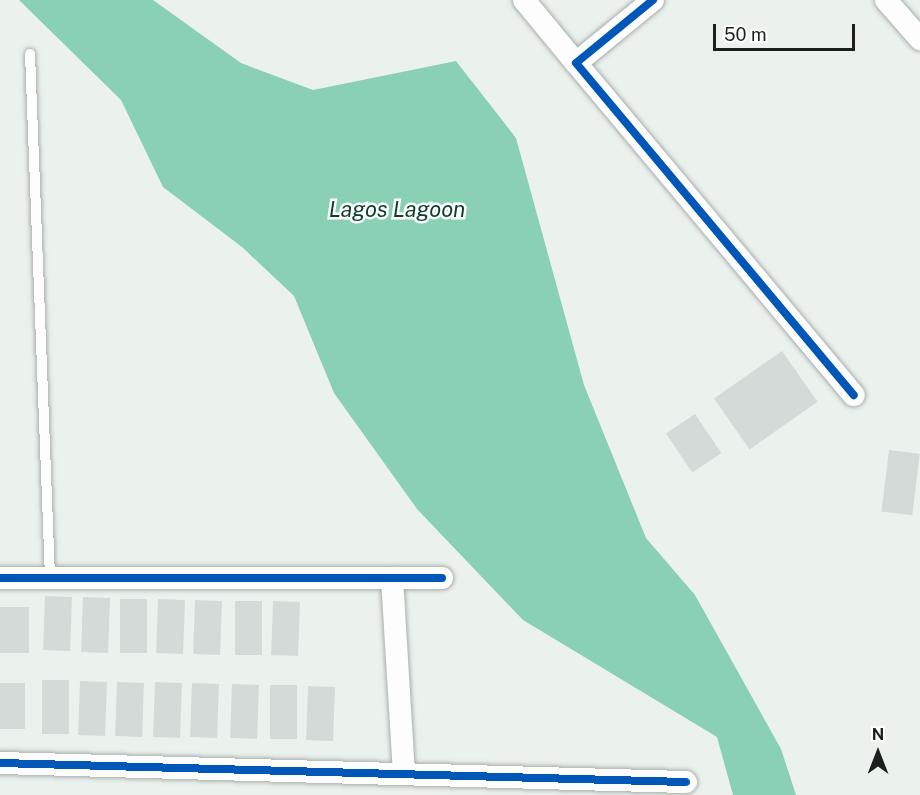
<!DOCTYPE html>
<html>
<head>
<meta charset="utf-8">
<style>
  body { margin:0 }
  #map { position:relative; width:920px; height:795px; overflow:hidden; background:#ebf2ee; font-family:"Public Sans",sans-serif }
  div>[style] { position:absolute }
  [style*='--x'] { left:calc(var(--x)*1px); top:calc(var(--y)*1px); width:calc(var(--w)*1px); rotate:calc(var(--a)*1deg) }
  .water>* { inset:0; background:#89d0b4 }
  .building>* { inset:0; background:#d4dad7; transform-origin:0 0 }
  .roads { filter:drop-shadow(0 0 2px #aaaeac) drop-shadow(0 0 2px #aaaeac) }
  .service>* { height:10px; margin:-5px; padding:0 5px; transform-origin:5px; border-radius:5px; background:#fcfdfc }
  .minor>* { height:22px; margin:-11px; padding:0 11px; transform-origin:11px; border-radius:11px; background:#fcfdfc }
  .cycleway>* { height:8px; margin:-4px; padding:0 4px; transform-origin:4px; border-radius:4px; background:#0057b8 }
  span { translate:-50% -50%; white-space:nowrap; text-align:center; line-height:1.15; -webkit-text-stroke:5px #fcfffe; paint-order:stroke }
  .water-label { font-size:22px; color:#113d2d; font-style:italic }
  .north { position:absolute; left:848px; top:723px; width:60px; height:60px; -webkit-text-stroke:4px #fcfffe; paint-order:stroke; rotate:0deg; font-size:16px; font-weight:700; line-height:24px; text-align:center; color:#1b1f1d }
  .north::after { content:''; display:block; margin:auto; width:21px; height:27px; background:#1b1f1d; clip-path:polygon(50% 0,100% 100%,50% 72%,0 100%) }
  .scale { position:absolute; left:713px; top:24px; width:142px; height:27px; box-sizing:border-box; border:3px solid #1b1f1d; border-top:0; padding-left:8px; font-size:18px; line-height:21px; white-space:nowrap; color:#1b1f1d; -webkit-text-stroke:4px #fcfffe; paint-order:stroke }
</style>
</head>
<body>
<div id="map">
  <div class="water">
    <i style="clip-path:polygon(19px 0,153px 0,241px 63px,313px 90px,456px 61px,516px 138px,584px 385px,646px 538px,695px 595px,781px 749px,796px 795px,733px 795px,717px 737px,523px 620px,417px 509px,334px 393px,294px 296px,242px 247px,163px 187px,121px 100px)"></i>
  </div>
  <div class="building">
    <i style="left:782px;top:351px;width:62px;height:83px;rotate:55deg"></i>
    <i style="left:695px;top:414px;width:47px;height:35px;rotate:56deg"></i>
    <i style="left:889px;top:450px;width:31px;height:62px;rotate:7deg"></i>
    <i style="left:45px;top:596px;width:27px;height:54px;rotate:2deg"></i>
    <i style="left:83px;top:597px;width:27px;height:55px;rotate:2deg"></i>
    <i style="left:120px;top:599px;width:27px;height:54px"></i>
    <i style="left:158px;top:599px;width:27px;height:54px;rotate:2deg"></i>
    <i style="left:195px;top:600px;width:27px;height:54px;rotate:2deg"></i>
    <i style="left:235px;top:601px;width:27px;height:54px"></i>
    <i style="left:273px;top:601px;width:27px;height:54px;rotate:2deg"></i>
    <i style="left:0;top:607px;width:29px;height:46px"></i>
    <i style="left:42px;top:680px;width:27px;height:54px"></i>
    <i style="left:80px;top:681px;width:27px;height:54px;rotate:2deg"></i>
    <i style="left:117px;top:682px;width:27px;height:54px;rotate:2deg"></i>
    <i style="left:155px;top:682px;width:27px;height:55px;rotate:2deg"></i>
    <i style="left:0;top:683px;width:25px;height:46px"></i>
    <i style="left:192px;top:683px;width:27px;height:54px;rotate:2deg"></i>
    <i style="left:232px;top:684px;width:27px;height:54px;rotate:2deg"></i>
    <i style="left:270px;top:685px;width:27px;height:54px"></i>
    <i style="left:308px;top:686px;width:27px;height:54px;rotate:2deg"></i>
  </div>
  <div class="roads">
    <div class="service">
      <i style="--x:30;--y:54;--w:524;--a:87.81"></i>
    </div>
    <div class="minor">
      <i style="--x:524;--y:0;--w:82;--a:50.5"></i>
      <i style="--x:653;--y:0;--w:99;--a:140.7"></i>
      <i style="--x:576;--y:63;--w:433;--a:50.1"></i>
      <i style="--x:886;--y:0;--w:52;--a:48.9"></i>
      <i style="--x:0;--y:578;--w:442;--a:0"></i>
      <i style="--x:392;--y:578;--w:196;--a:86.5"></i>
      <i style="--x:0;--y:763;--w:686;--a:1.59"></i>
    </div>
  </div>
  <div class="cycleway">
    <i style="--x:653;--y:0;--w:99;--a:140.7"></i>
    <i style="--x:576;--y:63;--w:433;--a:50.1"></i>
    <i style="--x:0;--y:578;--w:442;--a:0"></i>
    <i style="--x:0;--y:763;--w:686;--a:1.59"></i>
  </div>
  <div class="water-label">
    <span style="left:397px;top:210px">Lagos Lagoon</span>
  </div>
  <div class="north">N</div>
  <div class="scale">50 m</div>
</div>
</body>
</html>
